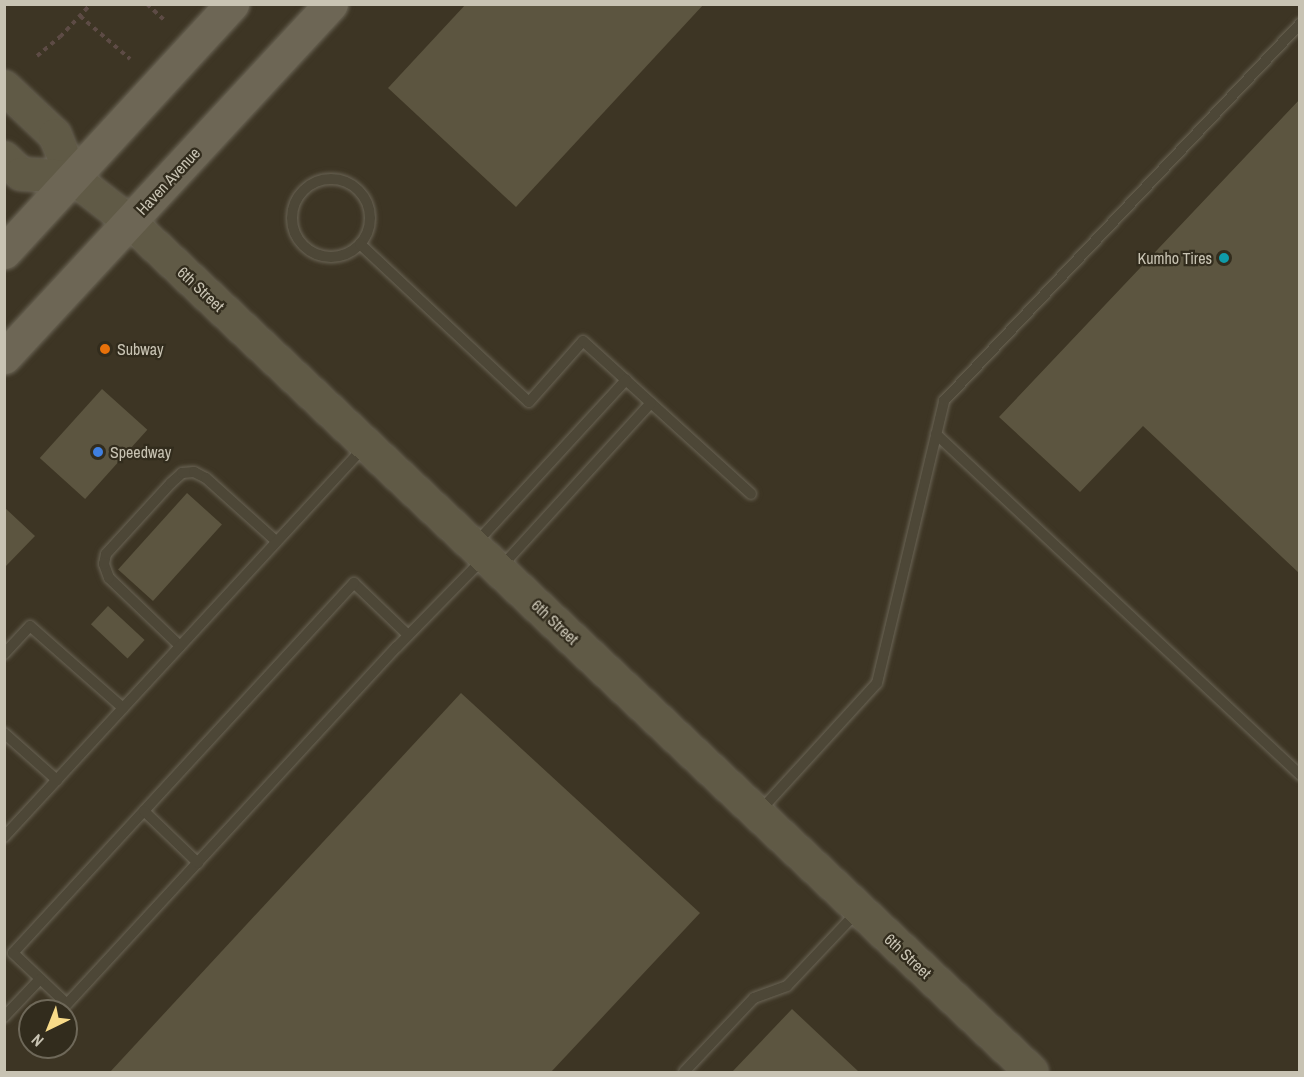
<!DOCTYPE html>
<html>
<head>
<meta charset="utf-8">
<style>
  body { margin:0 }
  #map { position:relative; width:1304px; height:1077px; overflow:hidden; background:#3d3524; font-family:"Archivo Narrow",sans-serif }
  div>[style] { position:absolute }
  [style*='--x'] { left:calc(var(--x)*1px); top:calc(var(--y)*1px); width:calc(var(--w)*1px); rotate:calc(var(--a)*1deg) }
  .building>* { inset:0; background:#5c5540; transform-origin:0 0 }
  .path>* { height:4px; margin-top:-2px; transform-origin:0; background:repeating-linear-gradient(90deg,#5d4b45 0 4.5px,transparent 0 9px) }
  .roads { filter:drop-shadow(0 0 2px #6b6556) drop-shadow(0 0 2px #6b6556) }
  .lane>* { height:10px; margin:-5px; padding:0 5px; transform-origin:5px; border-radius:5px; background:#4d4737 }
  .lane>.ring { margin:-5px; padding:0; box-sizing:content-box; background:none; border:10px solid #4d4737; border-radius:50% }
  .secondary>* { height:32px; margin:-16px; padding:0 16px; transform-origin:16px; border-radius:16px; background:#605a46 }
  .primary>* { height:33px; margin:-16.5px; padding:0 16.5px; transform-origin:16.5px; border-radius:16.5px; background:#6d6655 }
  .dots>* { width:16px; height:16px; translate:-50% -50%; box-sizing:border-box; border:3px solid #322c1d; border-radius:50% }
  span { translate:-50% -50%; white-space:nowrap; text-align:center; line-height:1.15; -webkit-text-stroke:4.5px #322c1d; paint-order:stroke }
  .street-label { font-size:16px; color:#c8c3b3 }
  .poi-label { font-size:16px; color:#c8c3b3 }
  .right { translate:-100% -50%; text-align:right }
  .left { translate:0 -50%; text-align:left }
  .frame { position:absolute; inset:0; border:6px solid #c8c3b3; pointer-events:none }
  .north { position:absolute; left:18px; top:999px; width:60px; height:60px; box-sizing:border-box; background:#322c1d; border:2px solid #6e6859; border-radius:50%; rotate:223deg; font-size:16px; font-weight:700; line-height:24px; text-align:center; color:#c8c3b3 }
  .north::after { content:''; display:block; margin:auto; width:21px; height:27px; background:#f8db89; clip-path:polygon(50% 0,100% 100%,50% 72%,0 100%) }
</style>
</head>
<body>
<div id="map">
  <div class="building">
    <i style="clip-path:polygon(466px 4px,704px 4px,516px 207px,388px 88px)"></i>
    <i style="clip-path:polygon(1300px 99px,1300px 574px,1143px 426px,1080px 492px,999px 417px)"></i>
    <i style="left:102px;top:389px;width:61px;height:93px;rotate:42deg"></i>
    <i style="left:187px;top:493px;width:47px;height:103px;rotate:42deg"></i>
    <i style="clip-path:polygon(4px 507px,35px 536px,4px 568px)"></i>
    <i style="left:108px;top:606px;width:50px;height:25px;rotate:43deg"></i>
    <i style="clip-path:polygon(461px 693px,700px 913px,551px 1072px,110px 1072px)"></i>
    <i style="clip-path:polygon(792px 1009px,859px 1072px,732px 1072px)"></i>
  </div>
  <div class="path">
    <i style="--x:147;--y:4;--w:25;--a:43"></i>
    <i style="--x:80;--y:16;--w:66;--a:40.7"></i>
    <i style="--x:37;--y:56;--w:30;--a:-40"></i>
    <i style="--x:60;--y:37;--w:45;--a:-46.8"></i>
  </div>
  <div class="roads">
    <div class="lane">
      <i class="ring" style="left:292px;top:179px;width:68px;height:68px"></i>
      <i style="--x:360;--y:244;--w:231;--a:43.1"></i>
      <i style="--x:529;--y:402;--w:81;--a:-48.5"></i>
      <i style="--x:583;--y:341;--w:227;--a:42.3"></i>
      <i style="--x:936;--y:434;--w:499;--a:43.1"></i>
      <i style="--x:476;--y:543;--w:222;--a:-47.4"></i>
      <i style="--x:501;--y:567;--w:222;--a:-47.6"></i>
      <i style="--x:408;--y:635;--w:75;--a:-136.1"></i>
      <i style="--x:354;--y:583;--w:503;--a:132.66"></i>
      <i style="--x:13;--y:953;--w:74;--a:43.4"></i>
      <i style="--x:67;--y:1004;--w:486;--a:-47.3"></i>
      <i style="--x:397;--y:647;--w:123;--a:-45.7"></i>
      <i style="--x:180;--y:646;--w:98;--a:-136.2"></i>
      <i style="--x:109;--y:578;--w:15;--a:-110"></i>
      <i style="--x:104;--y:564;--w:10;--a:-79"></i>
      <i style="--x:106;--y:554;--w:96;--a:-47.5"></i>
      <i style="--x:171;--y:483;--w:15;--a:-42"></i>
      <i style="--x:182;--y:473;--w:12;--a:-5"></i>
      <i style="--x:194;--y:472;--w:13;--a:27"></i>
      <i style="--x:206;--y:478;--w:94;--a:42"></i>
      <i style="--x:4;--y:654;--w:38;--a:-47"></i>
      <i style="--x:30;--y:626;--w:124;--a:41.4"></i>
      <i style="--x:4;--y:733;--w:71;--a:41.6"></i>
      <i style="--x:144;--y:811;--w:75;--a:43.9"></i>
      <i style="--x:760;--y:811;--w:173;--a:-47.6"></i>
      <i style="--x:877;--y:683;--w:290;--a:-76.6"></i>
      <i style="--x:944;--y:401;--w:519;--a:-46.64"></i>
      <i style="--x:4;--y:837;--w:531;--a:-47.29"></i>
      <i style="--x:4;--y:1017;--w:52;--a:-46.5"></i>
      <i style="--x:684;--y:1072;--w:102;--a:-46.6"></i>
      <i style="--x:754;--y:998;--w:35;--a:-20"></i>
      <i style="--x:787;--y:986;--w:102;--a:-46.6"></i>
    </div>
    <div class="secondary">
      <i style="--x:4;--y:87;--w:70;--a:43.3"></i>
      <i style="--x:55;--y:135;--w:45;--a:68"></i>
      <i style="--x:72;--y:177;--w:73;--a:37.8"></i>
      <i style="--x:130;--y:222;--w:1239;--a:43.3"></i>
      <i style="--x:4;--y:158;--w:23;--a:43"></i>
      <i style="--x:21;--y:174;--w:51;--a:3.4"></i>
    </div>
    <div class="primary">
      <i style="--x:4;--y:252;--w:337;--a:-47.4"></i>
      <i style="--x:4;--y:357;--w:481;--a:-47.2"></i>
    </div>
  </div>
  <div class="dots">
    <i style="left:1224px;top:258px;background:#0f9aa8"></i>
    <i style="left:105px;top:349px;background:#e8710a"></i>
    <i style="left:98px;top:452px;background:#3f7fe0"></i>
  </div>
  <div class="street-label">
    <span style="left:168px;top:181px;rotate:-47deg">Haven Avenue</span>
    <span style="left:201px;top:289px;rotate:43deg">6th Street</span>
    <span style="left:555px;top:622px;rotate:43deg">6th Street</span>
    <span style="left:908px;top:956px;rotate:43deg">6th Street</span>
  </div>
  <div class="poi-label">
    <span class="right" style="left:1212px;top:258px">Kumho Tires</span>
    <span class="left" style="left:117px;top:349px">Subway</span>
    <span class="left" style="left:110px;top:452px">Speedway</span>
  </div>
  <div class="frame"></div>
  <div class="north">N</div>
</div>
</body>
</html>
